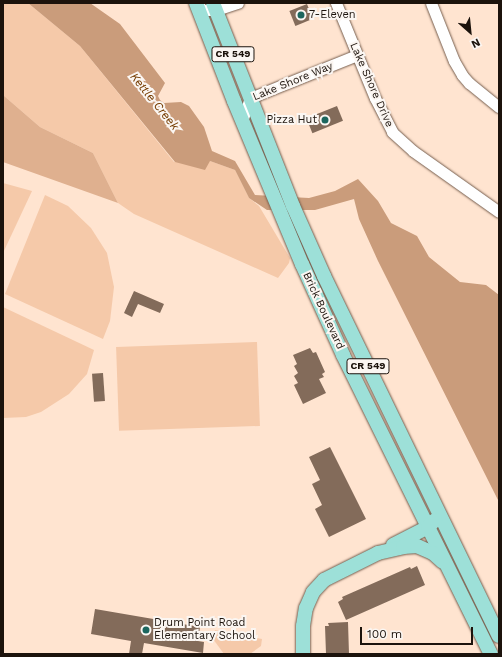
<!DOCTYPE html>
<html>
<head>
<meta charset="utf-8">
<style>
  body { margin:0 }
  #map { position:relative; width:502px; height:657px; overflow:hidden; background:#ffe4d0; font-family:"Work Sans",sans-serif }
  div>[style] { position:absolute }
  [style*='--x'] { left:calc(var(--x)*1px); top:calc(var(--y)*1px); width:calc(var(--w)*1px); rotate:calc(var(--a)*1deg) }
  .green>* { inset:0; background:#f5c9a9; transform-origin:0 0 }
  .forest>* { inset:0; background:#dfb08f }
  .water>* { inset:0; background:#ca9c7b }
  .building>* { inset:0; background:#836b5a; transform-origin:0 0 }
  .roads { filter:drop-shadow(0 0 1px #765e4e) drop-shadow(0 0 1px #765e4e) }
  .minor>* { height:11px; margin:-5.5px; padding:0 5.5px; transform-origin:5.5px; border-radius:5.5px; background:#fff }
  .major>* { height:14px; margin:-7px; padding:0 7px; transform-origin:7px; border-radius:7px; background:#9de0d8 }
  .dots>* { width:11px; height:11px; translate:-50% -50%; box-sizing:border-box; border:2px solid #fbf6f2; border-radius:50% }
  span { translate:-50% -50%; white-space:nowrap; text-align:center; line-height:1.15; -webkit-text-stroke:4px #fbf6f2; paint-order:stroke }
  .shield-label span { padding:1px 3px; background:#fbf6f2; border:1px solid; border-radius:3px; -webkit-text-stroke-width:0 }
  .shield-label { font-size:10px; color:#1c130c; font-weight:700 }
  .poi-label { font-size:11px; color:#1c130c }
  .left { translate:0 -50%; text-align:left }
  .right { translate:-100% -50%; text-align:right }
  .street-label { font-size:11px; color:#1c130c }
  .water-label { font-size:12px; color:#753c01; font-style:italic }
  .frame { position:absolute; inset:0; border:4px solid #1c130c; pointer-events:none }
  .north { position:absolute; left:450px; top:12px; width:40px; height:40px; -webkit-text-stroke:3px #fbf6f2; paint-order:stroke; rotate:153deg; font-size:11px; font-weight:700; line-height:16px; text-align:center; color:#1c130c }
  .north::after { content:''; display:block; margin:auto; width:14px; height:18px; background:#1c130c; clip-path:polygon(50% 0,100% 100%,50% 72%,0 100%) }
  .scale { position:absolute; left:360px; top:627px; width:113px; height:18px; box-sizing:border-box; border:2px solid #1c130c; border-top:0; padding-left:5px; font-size:12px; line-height:14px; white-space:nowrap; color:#1c130c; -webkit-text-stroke:3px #fbf6f2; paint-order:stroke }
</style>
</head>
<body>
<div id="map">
  <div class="green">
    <i style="clip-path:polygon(3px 3px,28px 3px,80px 46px,174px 162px,210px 161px,235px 170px,249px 198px,259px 206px,290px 258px,289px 263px,278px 278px,134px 214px,118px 203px,93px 153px,40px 127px,3px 95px)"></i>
    <i style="clip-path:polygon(3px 183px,32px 191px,3px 253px)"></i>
    <i style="clip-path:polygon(45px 195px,68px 206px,91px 228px,107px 253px,114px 287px,110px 321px,103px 339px,5px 294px)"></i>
    <i style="clip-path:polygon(3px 307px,94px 350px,87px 374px,69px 394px,41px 412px,26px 417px,3px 418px)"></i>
    <i style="left:257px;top:342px;width:84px;height:141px;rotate:88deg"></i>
    <i style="clip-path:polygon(215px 630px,262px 639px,261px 646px,250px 654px,224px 654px,213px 639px)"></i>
  </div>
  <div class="forest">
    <i style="clip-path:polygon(3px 95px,40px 127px,93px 153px,118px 203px,3px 162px)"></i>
  </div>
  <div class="water">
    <i style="clip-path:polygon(28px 3px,90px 3px,120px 24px,165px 83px,158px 96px,160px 100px,164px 103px,181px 102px,189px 106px,204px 127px,212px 151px,235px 161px,255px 195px,309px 198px,335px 191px,358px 179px,378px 201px,391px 223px,417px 236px,429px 257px,460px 282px,486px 285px,499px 295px,499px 502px,378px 261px,359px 219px,354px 199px,315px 210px,267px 210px,249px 198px,235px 170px,210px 161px,205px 170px,175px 162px,80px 46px)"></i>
  </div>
  <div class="building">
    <i style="left:307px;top:4px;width:16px;height:19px;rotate:68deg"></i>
    <i style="left:337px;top:106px;width:16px;height:33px;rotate:68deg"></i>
    <i style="clip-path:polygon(134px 291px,164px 304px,160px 313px,138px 304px,132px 317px,124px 313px)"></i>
    <i style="clip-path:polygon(310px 348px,313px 353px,316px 352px,325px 372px,322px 374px,324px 377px,319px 379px,326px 393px,303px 404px,294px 385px,298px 383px,294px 376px,298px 373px,294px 366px,297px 364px,293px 355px)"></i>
    <i style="left:103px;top:373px;width:28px;height:11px;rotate:86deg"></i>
    <i style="clip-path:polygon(330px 447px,366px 519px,329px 537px,315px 509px,322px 505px,312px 484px,320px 480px,309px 457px)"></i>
    <i style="clip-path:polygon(417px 566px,425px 585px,346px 620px,338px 602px,343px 599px,342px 597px,410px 567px,411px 569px)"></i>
    <i style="clip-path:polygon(95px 609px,200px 627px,198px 641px,204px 642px,203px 653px,144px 643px,142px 654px,129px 654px,131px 641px,91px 634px)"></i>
    <i style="clip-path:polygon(348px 622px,349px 654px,326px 654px,325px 626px,329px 626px,328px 623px)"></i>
  </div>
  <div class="roads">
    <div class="minor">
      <i style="--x:196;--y:3;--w:10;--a:45"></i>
      <i style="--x:203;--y:10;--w:13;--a:0"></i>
      <i style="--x:216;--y:10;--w:23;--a:-18"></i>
      <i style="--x:336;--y:3;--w:103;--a:67.7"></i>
      <i style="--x:375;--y:98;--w:38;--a:63"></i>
      <i style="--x:392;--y:132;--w:28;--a:42"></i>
      <i style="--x:413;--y:151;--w:105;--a:35.3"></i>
      <i style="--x:431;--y:3;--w:62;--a:68.4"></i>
      <i style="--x:454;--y:61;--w:16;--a:60"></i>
      <i style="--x:462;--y:75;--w:11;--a:49"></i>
      <i style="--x:469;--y:83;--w:38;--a:39"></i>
      <i style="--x:242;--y:121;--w:24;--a:-71"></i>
      <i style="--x:250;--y:98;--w:115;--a:-21.9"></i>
    </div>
    <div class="major">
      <i style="--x:196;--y:3;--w:105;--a:68.8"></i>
      <i style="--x:234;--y:101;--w:177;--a:67.4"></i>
      <i style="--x:302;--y:264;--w:100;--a:65.7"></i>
      <i style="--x:343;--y:355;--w:334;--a:63.7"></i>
      <i style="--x:213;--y:3;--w:218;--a:68.5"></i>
      <i style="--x:293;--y:206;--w:77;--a:66.1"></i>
      <i style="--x:324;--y:276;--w:400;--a:64.1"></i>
      <i style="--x:393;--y:545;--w:39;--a:-27"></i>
      <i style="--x:428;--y:527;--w:10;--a:-45"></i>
      <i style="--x:303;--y:654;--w:28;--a:-90"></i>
      <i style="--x:303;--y:626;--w:18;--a:-81"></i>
      <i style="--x:306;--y:608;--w:17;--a:-66"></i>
      <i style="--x:313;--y:592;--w:16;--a:-47"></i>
      <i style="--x:324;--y:580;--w:60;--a:-26.6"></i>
      <i style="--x:378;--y:553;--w:26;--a:-13"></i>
      <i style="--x:403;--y:547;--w:14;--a:-4"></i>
      <i style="--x:417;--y:546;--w:17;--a:24"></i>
      <i style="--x:433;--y:553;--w:13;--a:42"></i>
    </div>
  </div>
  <div class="dots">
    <i style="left:301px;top:15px;background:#1c665e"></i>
    <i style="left:325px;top:120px;background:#1c665e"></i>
    <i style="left:146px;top:630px;background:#1c665e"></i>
  </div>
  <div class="shield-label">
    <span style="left:233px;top:54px">CR 549</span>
    <span style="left:368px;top:366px">CR 549</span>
  </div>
  <div class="poi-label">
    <span class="left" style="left:309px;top:15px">7-Eleven</span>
    <span class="right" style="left:317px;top:120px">Pizza Hut</span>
    <span class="left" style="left:154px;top:630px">Drum Point Road<br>Elementary School</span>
  </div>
  <div class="street-label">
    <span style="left:293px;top:82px;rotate:-22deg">Lake Shore Way</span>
    <span style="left:371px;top:85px;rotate:66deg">Lake Shore Drive</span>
    <span style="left:323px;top:311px;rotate:65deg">Brick Boulevard</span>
  </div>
  <div class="water-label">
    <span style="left:154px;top:102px;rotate:51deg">Kettle Creek</span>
  </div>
  <div class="frame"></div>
  <div class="north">N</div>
  <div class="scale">100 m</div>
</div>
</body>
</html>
